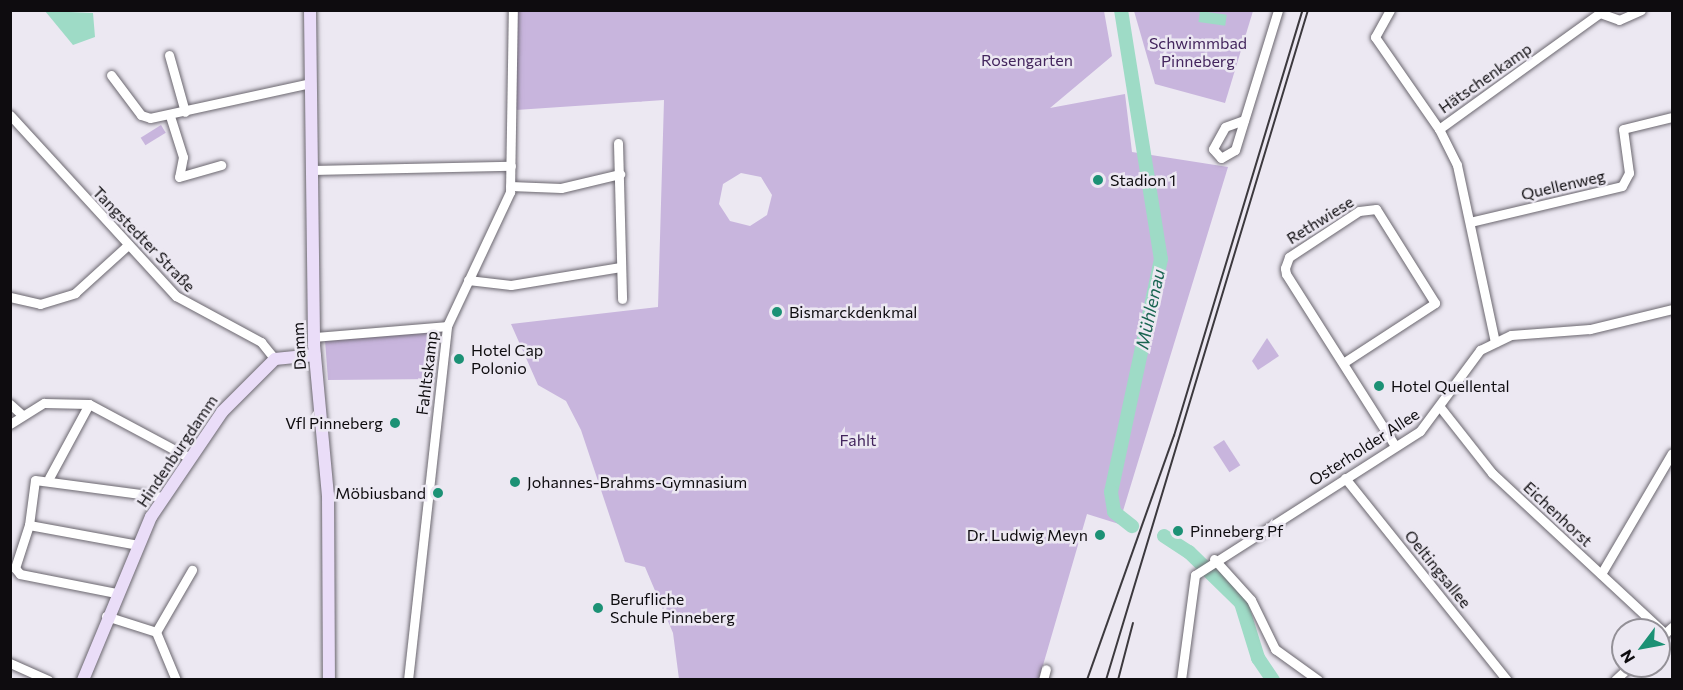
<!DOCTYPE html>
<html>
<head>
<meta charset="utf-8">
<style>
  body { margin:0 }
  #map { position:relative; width:1683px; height:690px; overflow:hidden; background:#ece8f2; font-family:Commissioner,sans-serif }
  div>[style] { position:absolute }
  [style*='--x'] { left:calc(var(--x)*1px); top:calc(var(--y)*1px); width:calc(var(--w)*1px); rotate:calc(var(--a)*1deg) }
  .green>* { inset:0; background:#c8b5dd; transform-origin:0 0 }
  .water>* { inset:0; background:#9edbc6; transform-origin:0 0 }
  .river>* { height:14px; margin:-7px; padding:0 7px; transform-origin:7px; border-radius:7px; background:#9edbc6 }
  .roads { filter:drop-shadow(0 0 2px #6b676f) drop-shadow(0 0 2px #6b676f) }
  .street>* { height:9px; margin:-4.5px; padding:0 4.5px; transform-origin:4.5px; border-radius:4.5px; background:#fff }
  .secondary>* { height:12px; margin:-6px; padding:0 6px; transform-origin:6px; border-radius:6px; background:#eaddf8 }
  .tram>* { height:1.5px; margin:-0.75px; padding:0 0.75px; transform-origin:0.75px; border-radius:0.75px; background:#3c393e }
  .rail>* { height:2px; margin:-1px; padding:0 1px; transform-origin:1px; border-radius:1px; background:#3c393e }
  .dots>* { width:16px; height:16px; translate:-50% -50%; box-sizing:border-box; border:3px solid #ece8f2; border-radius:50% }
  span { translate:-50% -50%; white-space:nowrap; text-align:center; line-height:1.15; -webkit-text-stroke:5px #ece8f2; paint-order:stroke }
  .park-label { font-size:16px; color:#43255d }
  .street-label { font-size:16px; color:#0e0c0f }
  .poi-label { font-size:16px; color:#0e0c0f }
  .left { translate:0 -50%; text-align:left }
  .right { translate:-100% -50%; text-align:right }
  .water-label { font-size:18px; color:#1a6552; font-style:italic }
  .frame { position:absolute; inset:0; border:12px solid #0e0c0f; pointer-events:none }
  .north { position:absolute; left:1611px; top:618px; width:60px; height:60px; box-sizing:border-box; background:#ece8f2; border:2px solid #939097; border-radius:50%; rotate:238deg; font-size:16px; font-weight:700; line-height:24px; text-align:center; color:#0e0c0f }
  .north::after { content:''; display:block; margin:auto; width:21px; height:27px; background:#1c9175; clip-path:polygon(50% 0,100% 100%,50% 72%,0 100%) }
</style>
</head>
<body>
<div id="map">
  <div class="green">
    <i style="clip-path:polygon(evenodd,515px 11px,1104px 11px,1112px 56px,1050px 108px,1125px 94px,1132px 152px,1228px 167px,1119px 524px,1087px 514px,1039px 679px,679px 679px,673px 633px,645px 567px,625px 562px,581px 430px,566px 401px,538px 385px,511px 324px,658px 307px,664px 100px,516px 110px,515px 11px,741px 173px,761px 177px,772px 195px,767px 215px,750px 226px,730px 221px,719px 204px,723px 184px,741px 173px)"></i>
    <i style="clip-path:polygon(1134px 11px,1253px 11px,1225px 103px,1155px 84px)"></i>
    <i style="left:161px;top:125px;width:9px;height:24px;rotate:58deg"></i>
    <i style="clip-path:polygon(436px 331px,435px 379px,328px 380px,325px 340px)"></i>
    <i style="clip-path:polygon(1267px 338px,1279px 356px,1258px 370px,1252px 361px)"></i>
    <i style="left:1224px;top:440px;width:30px;height:13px;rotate:57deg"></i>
  </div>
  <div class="water">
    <i style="clip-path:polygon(45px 11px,93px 13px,95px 37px,73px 45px)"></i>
    <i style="left:1200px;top:11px;width:27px;height:11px;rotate:8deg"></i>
  </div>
  <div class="river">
    <i style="--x:1121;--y:10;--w:252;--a:80.9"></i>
    <i style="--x:1161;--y:259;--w:238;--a:102.1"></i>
    <i style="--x:1111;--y:492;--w:20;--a:81"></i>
    <i style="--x:1114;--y:512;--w:23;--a:38"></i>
    <i style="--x:1164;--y:536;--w:30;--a:33"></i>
    <i style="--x:1189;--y:552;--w:73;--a:44.4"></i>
    <i style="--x:1241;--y:603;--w:58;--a:72.8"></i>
    <i style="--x:1258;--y:658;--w:27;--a:56"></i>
  </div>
  <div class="roads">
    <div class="street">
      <i style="--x:1390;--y:10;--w:31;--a:119"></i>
      <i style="--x:1375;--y:37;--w:112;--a:55.2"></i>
      <i style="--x:1439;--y:129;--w:40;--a:63.4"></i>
      <i style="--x:1457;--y:165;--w:181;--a:77.9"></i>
      <i style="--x:169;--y:55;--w:59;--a:74.3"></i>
      <i style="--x:111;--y:75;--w:50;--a:53.1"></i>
      <i style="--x:141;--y:115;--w:9;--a:18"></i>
      <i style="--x:150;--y:118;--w:165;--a:-12.3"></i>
      <i style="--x:10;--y:115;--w:246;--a:47.5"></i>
      <i style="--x:176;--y:296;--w:97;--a:28.4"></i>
      <i style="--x:261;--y:342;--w:22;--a:51"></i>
      <i style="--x:170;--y:116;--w:43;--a:72.4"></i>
      <i style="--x:183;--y:157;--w:20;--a:101"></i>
      <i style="--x:179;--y:177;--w:44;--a:-15.9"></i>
      <i style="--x:1244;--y:120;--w:20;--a:160"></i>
      <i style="--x:1225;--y:127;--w:25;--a:119"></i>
      <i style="--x:1213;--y:149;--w:12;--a:48"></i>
      <i style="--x:1221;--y:158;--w:16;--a:-30"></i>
      <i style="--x:1235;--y:150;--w:146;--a:-72.9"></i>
      <i style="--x:1439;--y:129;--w:198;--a:-35.8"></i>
      <i style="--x:1600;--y:13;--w:20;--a:20"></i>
      <i style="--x:1619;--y:20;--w:24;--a:-24"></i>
      <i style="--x:618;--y:143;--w:156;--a:88.5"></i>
      <i style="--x:312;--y:170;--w:199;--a:-1.2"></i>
      <i style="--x:510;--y:186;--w:51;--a:2.2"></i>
      <i style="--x:561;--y:188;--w:61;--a:-13.3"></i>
      <i style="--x:1470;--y:222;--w:156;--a:-13.3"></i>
      <i style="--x:1622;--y:186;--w:15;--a:-62"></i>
      <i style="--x:1629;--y:173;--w:44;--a:-97.8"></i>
      <i style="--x:1623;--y:129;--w:50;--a:-13.8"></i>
      <i style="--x:468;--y:280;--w:43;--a:6.6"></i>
      <i style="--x:511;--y:285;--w:111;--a:-9.3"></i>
      <i style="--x:10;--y:297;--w:31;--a:13"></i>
      <i style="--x:40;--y:304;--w:37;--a:-17"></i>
      <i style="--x:75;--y:293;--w:72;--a:-42.2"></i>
      <i style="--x:314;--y:337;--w:133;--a:-4.7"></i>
      <i style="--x:1343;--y:363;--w:110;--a:-33.1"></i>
      <i style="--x:1435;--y:303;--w:111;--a:-122.1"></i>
      <i style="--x:1376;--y:209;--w:17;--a:173"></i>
      <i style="--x:1359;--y:211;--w:84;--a:146.7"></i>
      <i style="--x:1289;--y:257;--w:12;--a:110"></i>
      <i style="--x:1285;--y:268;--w:6;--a:81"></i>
      <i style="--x:1286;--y:274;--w:204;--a:57.6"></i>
      <i style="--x:10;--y:404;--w:15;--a:42"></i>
      <i style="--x:1440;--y:407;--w:84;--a:51.8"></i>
      <i style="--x:1492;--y:473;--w:236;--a:42.9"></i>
      <i style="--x:10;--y:424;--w:40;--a:-32"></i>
      <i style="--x:44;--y:403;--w:45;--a:1.3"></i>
      <i style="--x:89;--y:404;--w:115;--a:28.1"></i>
      <i style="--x:49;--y:478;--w:84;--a:-61.6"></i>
      <i style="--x:1345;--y:478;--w:259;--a:51.3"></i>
      <i style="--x:29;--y:525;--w:111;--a:10.4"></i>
      <i style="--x:1214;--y:559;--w:55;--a:47.9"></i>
      <i style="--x:1251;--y:600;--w:55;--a:63.9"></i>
      <i style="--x:1275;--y:649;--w:53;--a:35.8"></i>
      <i style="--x:1601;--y:574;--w:140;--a:-59.6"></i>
      <i style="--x:116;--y:593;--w:98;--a:-168.8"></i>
      <i style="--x:20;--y:574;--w:8;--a:-130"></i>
      <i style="--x:15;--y:568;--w:45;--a:-72"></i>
      <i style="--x:29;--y:525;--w:45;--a:-82.4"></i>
      <i style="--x:35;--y:480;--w:129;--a:7.6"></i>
      <i style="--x:106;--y:616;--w:52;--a:17.7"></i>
      <i style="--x:156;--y:632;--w:72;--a:-59.9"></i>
      <i style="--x:156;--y:632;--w:52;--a:67.4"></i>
      <i style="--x:1659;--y:639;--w:18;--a:-43"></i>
      <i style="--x:10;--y:663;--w:42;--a:24.1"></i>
      <i style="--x:408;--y:680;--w:356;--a:-83.7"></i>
      <i style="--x:447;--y:326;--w:148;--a:-64.8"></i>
      <i style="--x:510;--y:192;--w:182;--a:-89.1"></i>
      <i style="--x:1043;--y:680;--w:11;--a:-75"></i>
      <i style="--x:1181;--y:680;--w:106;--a:-82.4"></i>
      <i style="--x:1195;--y:575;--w:267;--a:-32.6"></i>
      <i style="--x:1420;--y:431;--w:101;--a:-53.5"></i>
      <i style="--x:1480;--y:350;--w:34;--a:-26"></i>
      <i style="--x:1511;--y:335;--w:79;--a:-4.3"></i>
      <i style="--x:1590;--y:329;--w:84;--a:-13.7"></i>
      <i style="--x:1615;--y:680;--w:21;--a:-43"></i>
    </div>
    <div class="secondary">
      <i style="--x:310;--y:10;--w:335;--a:89.3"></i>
      <i style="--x:314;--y:345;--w:151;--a:84.7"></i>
      <i style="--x:328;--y:495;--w:185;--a:89.7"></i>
      <i style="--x:83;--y:680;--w:177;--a:-67.4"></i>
      <i style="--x:151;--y:517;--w:127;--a:-55.9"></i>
      <i style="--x:222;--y:412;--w:75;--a:-45"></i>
      <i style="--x:275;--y:359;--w:40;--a:-5.7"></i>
    </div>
  </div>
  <div class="tram">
    <i style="--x:1087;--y:680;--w:259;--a:-70.4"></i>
    <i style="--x:1174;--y:436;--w:445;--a:-73.2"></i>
  </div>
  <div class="rail">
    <i style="--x:1106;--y:680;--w:700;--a:-73.22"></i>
    <i style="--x:1118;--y:680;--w:59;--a:-75.3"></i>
  </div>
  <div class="dots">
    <i style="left:1098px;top:180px;background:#1c9175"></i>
    <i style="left:777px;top:312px;background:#1c9175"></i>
    <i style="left:459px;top:359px;background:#1c9175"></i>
    <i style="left:1379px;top:386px;background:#1c9175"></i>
    <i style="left:395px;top:423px;background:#1c9175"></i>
    <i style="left:515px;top:482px;background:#1c9175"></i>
    <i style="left:438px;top:493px;background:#1c9175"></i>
    <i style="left:1178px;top:531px;background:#1c9175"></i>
    <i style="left:1100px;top:535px;background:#1c9175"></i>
    <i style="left:598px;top:608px;background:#1c9175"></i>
  </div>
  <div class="park-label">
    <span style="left:1198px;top:52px">Schwimmbad<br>Pinneberg</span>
    <span style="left:1027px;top:60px">Rosengarten</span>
    <span style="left:858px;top:440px">Fahlt</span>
  </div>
  <div class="street-label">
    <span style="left:1485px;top:78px;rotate:-35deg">Hätschenkamp</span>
    <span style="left:1563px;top:185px;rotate:-13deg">Quellenweg</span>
    <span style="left:1320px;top:220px;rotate:-32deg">Rethwiese</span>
    <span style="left:144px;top:239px;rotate:46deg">Tangstedter Straße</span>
    <span style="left:299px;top:346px;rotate:-93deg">Damm</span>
    <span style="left:427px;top:373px;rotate:-83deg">Fahltskamp</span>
    <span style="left:1364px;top:447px;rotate:-33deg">Osterholder Allee</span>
    <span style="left:177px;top:451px;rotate:-56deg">Hindenburgdamm</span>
    <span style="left:1558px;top:514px;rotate:43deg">Eichenhorst</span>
    <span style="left:1438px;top:569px;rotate:51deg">Oeltingsallee</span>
  </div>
  <div class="poi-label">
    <span class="left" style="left:1110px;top:180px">Stadion 1</span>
    <span class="left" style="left:789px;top:312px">Bismarckdenkmal</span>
    <span class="left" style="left:471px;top:359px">Hotel Cap<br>Polonio</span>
    <span class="left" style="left:1391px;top:386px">Hotel Quellental</span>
    <span class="right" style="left:383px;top:423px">Vfl Pinneberg</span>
    <span class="left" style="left:527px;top:482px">Johannes-Brahms-Gymnasium</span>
    <span class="right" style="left:426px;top:493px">Möbiusband</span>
    <span class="left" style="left:1190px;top:531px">Pinneberg Pf</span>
    <span class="right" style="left:1088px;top:535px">Dr. Ludwig Meyn</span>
    <span class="left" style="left:610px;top:608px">Berufliche<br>Schule Pinneberg</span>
  </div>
  <div class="water-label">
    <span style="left:1150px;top:309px;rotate:-78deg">Mühlenau</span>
  </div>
  <div class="frame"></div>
  <div class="north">N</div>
</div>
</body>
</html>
